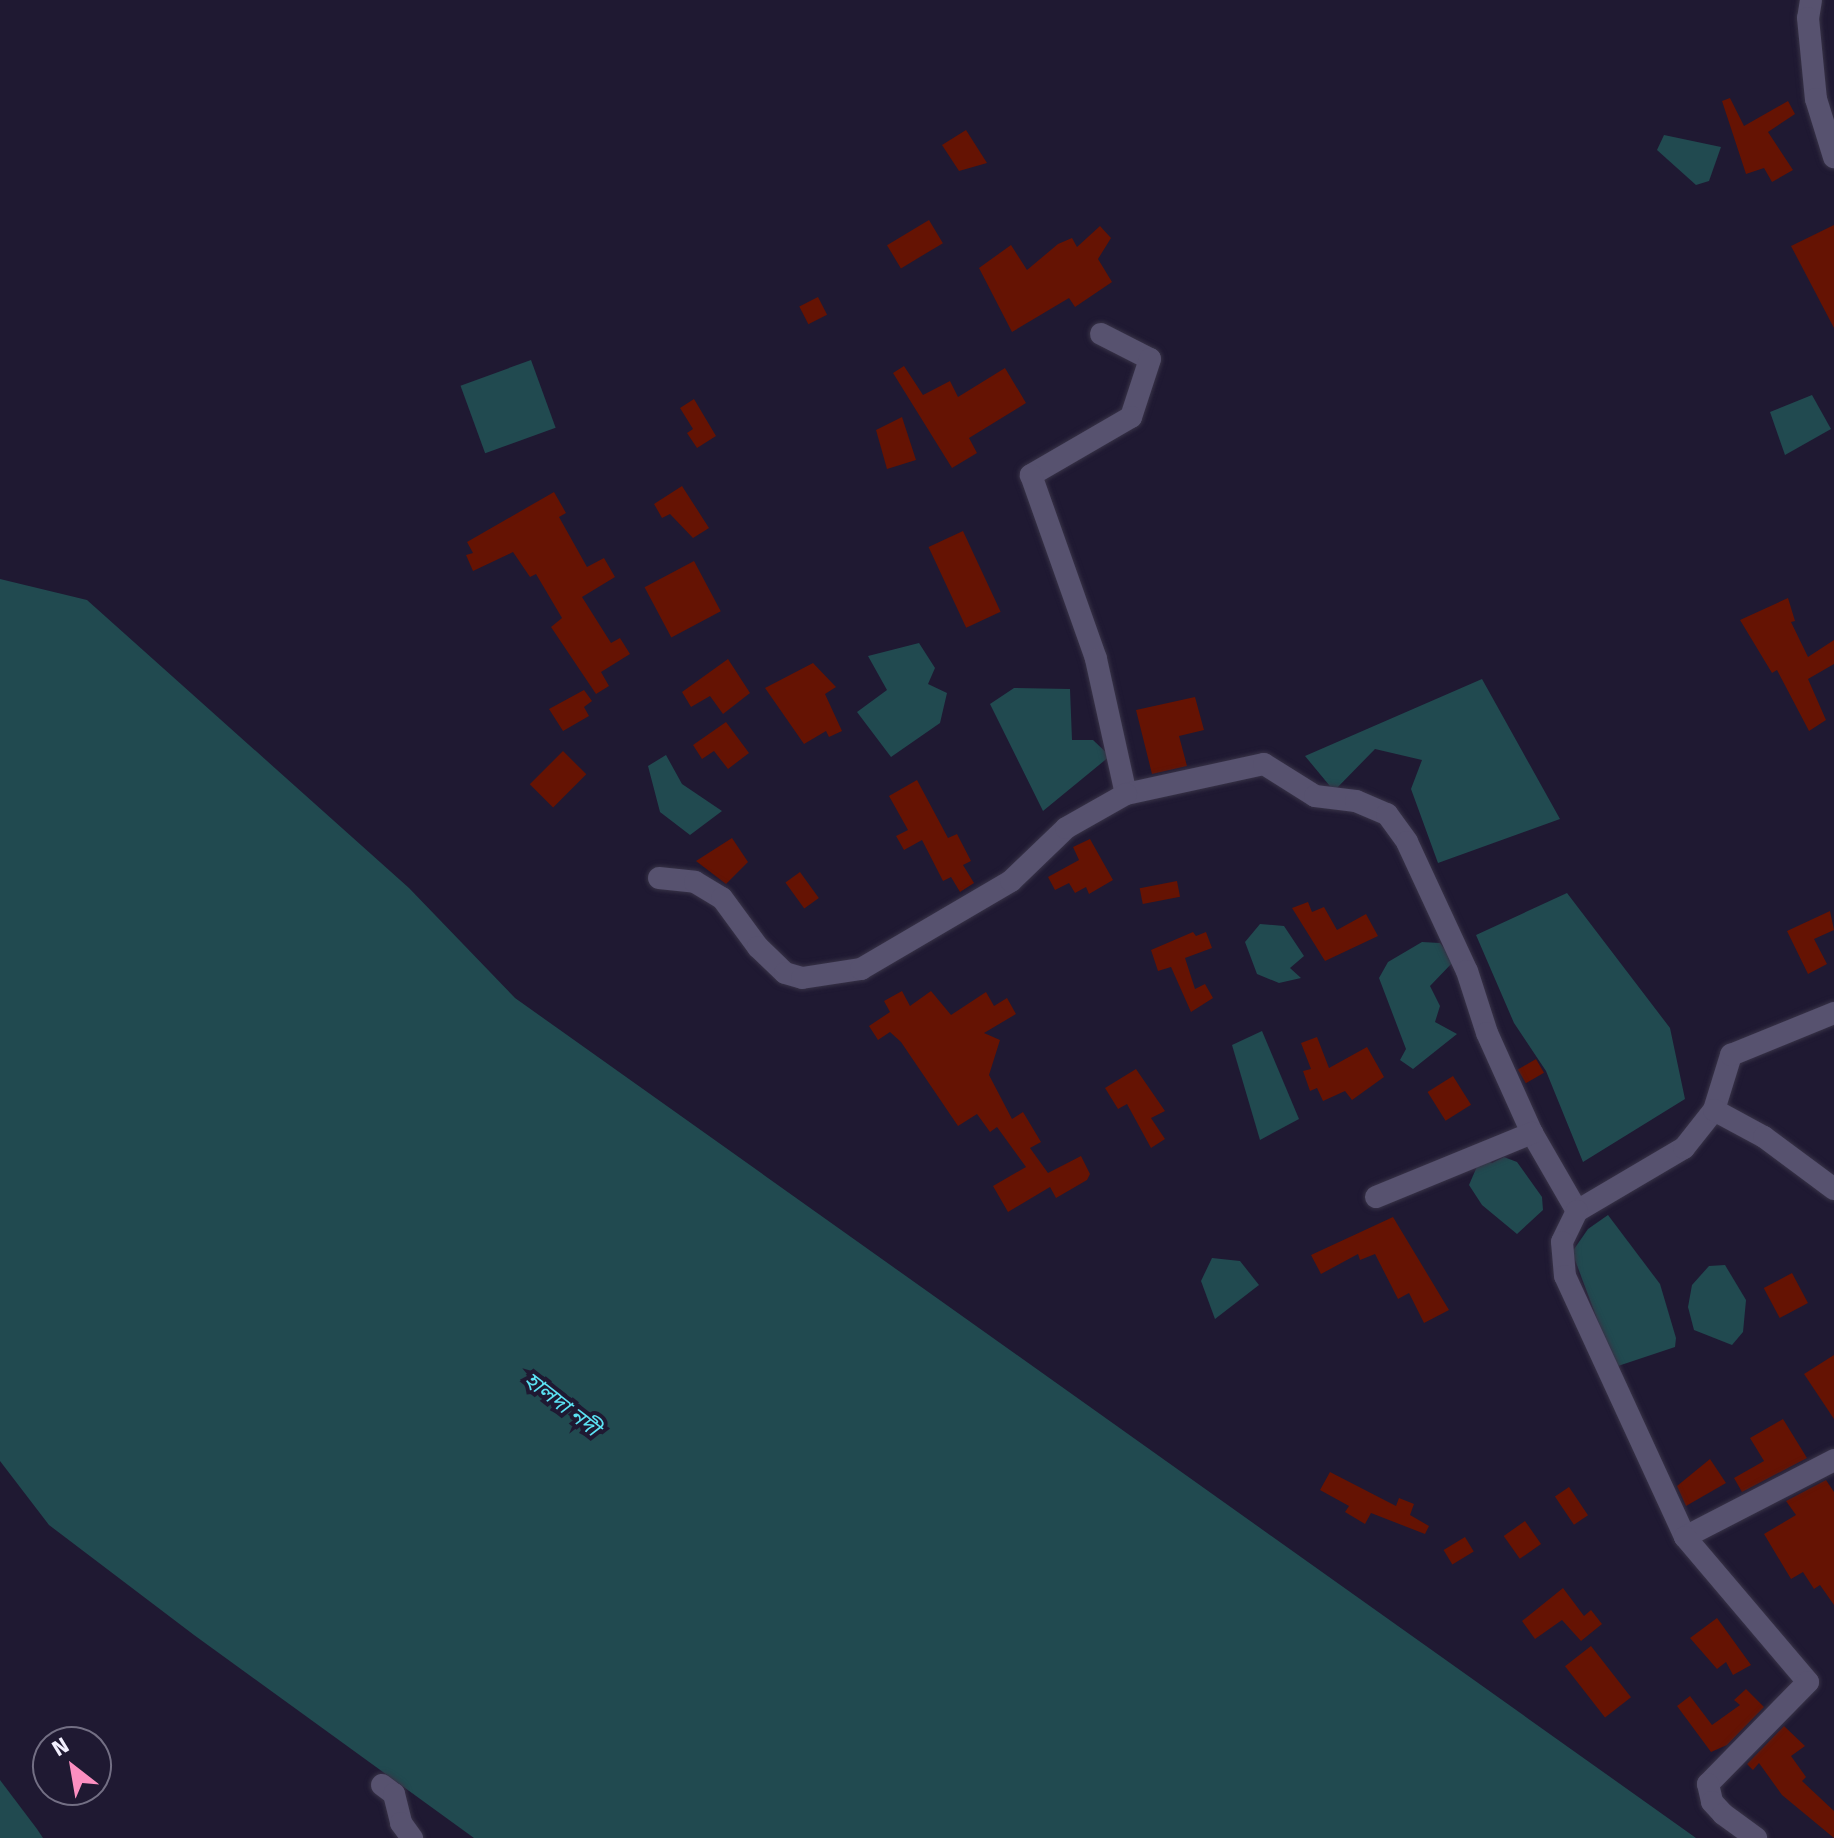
<!DOCTYPE html>
<html>
<head>
<meta charset="utf-8">
<style>
  body { margin:0 }
  #map { position:relative; width:1834px; height:1838px; overflow:hidden; background:#1f1932; font-family:"Fira Sans","Noto Sans Bengali",sans-serif }
  div>[style] { position:absolute }
  [style*='--x'] { left:calc(var(--x)*1px); top:calc(var(--y)*1px); width:calc(var(--w)*1px); rotate:calc(var(--a)*1deg) }
  .water>* { inset:0; background:#214a50; transform-origin:0 0 }
  .building>* { inset:0; background:#651303; transform-origin:0 0 }
  .roads { filter:drop-shadow(0 0 2px #383347) drop-shadow(0 0 2px #383347) }
  .minor>* { height:22px; margin:-11px; padding:0 11px; transform-origin:11px; border-radius:11px; background:#57526f }
  span { translate:-50% -50%; white-space:nowrap; text-align:center; line-height:1.15; -webkit-text-stroke:8px #1f1932; paint-order:stroke }
  .water-label { font-size:22px; color:#5be2f3; font-style:italic }
  .north { position:absolute; left:32px; top:1726px; width:80px; height:80px; box-sizing:border-box; background:#1f1932; border:2px solid #736f84; border-radius:50%; rotate:329deg; font-size:22px; font-weight:700; line-height:32px; text-align:center; color:#f2effe }
  .north::after { content:''; display:block; margin:auto; width:28px; height:36px; background:#fc8fc1; clip-path:polygon(50% 0,100% 100%,50% 72%,0 100%) }
</style>
</head>
<body>
<div id="map">
  <div class="water">
    <i style="clip-path:polygon(1664px 135px,1721px 147px,1709px 181px,1696px 185px,1657px 150px)"></i>
    <i style="left:531px;top:360px;width:72px;height:75px;rotate:70deg"></i>
    <i style="clip-path:polygon(1812px 395px,1831px 429px,1785px 455px,1770px 412px)"></i>
    <i style="clip-path:polygon(0 579px,87px 600px,409px 888px,515px 998px,1696px 1838px,474px 1838px,194px 1635px,49px 1525px,0 1461px)"></i>
    <i style="clip-path:polygon(919px 643px,935px 668px,928px 684px,947px 693px,940px 723px,891px 757px,857px 712px,887px 690px,868px 656px)"></i>
    <i style="clip-path:polygon(1482px 679px,1560px 819px,1438px 863px,1411px 789px,1422px 760px,1375px 749px,1334px 791px,1305px 756px)"></i>
    <i style="clip-path:polygon(1014px 688px,1070px 689px,1072px 740px,1093px 740px,1110px 756px,1043px 811px,990px 704px)"></i>
    <i style="clip-path:polygon(666px 755px,682px 784px,722px 811px,690px 835px,660px 812px,648px 766px)"></i>
    <i style="clip-path:polygon(1567px 893px,1670px 1028px,1685px 1099px,1583px 1162px,1546px 1071px,1514px 1023px,1476px 935px)"></i>
    <i style="clip-path:polygon(1260px 924px,1284px 926px,1304px 956px,1290px 968px,1301px 978px,1279px 983px,1257px 974px,1245px 942px)"></i>
    <i style="clip-path:polygon(1422px 942px,1440px 943px,1454px 961px,1430px 986px,1440px 1006px,1435px 1022px,1457px 1034px,1413px 1069px,1400px 1060px,1406px 1049px,1379px 978px,1388px 962px)"></i>
    <i style="clip-path:polygon(1262px 1031px,1299px 1119px,1260px 1140px,1232px 1045px)"></i>
    <i style="clip-path:polygon(1481px 1157px,1492px 1163px,1504px 1157px,1517px 1162px,1542px 1197px,1543px 1210px,1517px 1234px,1482px 1205px,1469px 1185px)"></i>
    <i style="clip-path:polygon(1608px 1215px,1660px 1284px,1676px 1338px,1675px 1347px,1615px 1367px,1572px 1252px,1588px 1229px)"></i>
    <i style="clip-path:polygon(1212px 1258px,1240px 1261px,1259px 1285px,1215px 1319px,1201px 1281px)"></i>
    <i style="clip-path:polygon(1725px 1265px,1746px 1300px,1743px 1332px,1732px 1345px,1694px 1330px,1688px 1307px,1692px 1285px,1709px 1266px)"></i>
    <i style="clip-path:polygon(0 1780px,37px 1829px,43px 1838px,0 1838px)"></i>
  </div>
  <div class="building">
    <i style="clip-path:polygon(1730px 98px,1744px 126px,1788px 101px,1795px 114px,1768px 132px,1793px 170px,1772px 182px,1764px 168px,1746px 174px,1722px 101px)"></i>
    <i style="clip-path:polygon(966px 130px,987px 163px,959px 171px,942px 145px)"></i>
    <i style="left:929px;top:220px;width:27px;height:49px;rotate:59deg"></i>
    <i style="clip-path:polygon(1834px 225px,1834px 328px,1791px 246px)"></i>
    <i style="clip-path:polygon(1100px 226px,1111px 238px,1098px 259px,1112px 282px,1075px 307px,1069px 298px,1012px 332px,979px 268px,1011px 245px,1027px 270px,1058px 244px,1072px 238px,1077px 247px)"></i>
    <i style="left:818px;top:297px;width:20px;height:21px;rotate:63deg"></i>
    <i style="clip-path:polygon(904px 366px,923px 395px,950px 381px,958px 397px,1005px 368px,1026px 403px,969px 438px,977px 453px,952px 468px,893px 373px)"></i>
    <i style="clip-path:polygon(694px 399px,716px 436px,697px 448px,687px 433px,693px 429px,680px 408px)"></i>
    <i style="clip-path:polygon(902px 417px,916px 460px,887px 469px,876px 430px)"></i>
    <i style="clip-path:polygon(682px 486px,709px 528px,693px 538px,670px 514px,662px 518px,654px 504px)"></i>
    <i style="clip-path:polygon(554px 492px,566px 513px,559px 517px,587px 567px,604px 558px,615px 577px,582px 597px,611px 643px,620px 638px,630px 654px,601px 672px,609px 686px,596px 694px,551px 627px,562px 618px,536px 574px,530px 577px,513px 552px,473px 571px,466px 555px,473px 553px,467px 542px)"></i>
    <i style="left:963px;top:531px;width:89px;height:38px;rotate:65deg"></i>
    <i style="left:694px;top:561px;width:57px;height:56px;rotate:62deg"></i>
    <i style="clip-path:polygon(1788px 598px,1795px 621px,1791px 622px,1808px 657px,1834px 640px,1834px 664px,1808px 679px,1826px 720px,1809px 731px,1777px 670px,1772px 673px,1740px 620px)"></i>
    <i style="clip-path:polygon(728px 659px,750px 693px,723px 714px,710px 696px,691px 707px,682px 692px)"></i>
    <i style="clip-path:polygon(813px 663px,836px 687px,825px 694px,842px 731px,829px 737px,826px 731px,804px 744px,765px 688px)"></i>
    <i style="clip-path:polygon(584px 690px,592px 701px,584px 707px,589px 716px,563px 731px,549px 709px)"></i>
    <i style="clip-path:polygon(1195px 697px,1204px 730px,1179px 736px,1187px 766px,1152px 774px,1136px 710px)"></i>
    <i style="clip-path:polygon(726px 722px,749px 753px,728px 769px,714px 751px,702px 759px,693px 745px)"></i>
    <i style="left:563px;top:751px;width:33px;height:47px;rotate:45deg"></i>
    <i style="clip-path:polygon(917px 780px,948px 838px,957px 834px,971px 861px,963px 865px,974px 883px,960px 892px,951px 877px,943px 881px,922px 840px,904px 850px,896px 836px,908px 830px,889px 796px)"></i>
    <i style="clip-path:polygon(732px 838px,748px 862px,726px 884px,696px 861px)"></i>
    <i style="clip-path:polygon(1090px 839px,1113px 880px,1089px 894px,1086px 887px,1075px 893px,1069px 883px,1055px 890px,1048px 877px,1079px 860px,1073px 847px)"></i>
    <i style="left:800px;top:872px;width:32px;height:18px;rotate:54deg"></i>
    <i style="left:1177px;top:881px;width:16px;height:38px;rotate:79deg"></i>
    <i style="clip-path:polygon(1308px 902px,1312px 912px,1324px 907px,1337px 930px,1366px 914px,1378px 936px,1325px 961px,1292px 908px)"></i>
    <i style="clip-path:polygon(1830px 911px,1834px 930px,1814px 939px,1827px 964px,1808px 974px,1787px 931px)"></i>
    <i style="clip-path:polygon(1193px 932px,1196px 936px,1206px 932px,1212px 948px,1185px 958px,1195px 989px,1205px 984px,1213px 998px,1191px 1012px,1171px 967px,1158px 971px,1151px 950px)"></i>
    <i style="clip-path:polygon(902px 991px,910px 1006px,931px 991px,951px 1015px,986px 992px,994px 1006px,1007px 998px,1016px 1014px,984px 1033px,1000px 1040px,989px 1075px,1012px 1119px,1023px 1112px,1041px 1142px,1030px 1148px,1048px 1173px,1081px 1156px,1090px 1174px,1087px 1180px,1056px 1198px,1050px 1187px,1008px 1212px,993px 1186px,1026px 1167px,997px 1127px,990px 1132px,977px 1114px,958px 1126px,901px 1042px,890px 1032px,878px 1040px,869px 1026px,890px 1012px,884px 1001px)"></i>
    <i style="clip-path:polygon(1317px 1037px,1329px 1068px,1367px 1047px,1384px 1077px,1352px 1100px,1345px 1091px,1323px 1101px,1317px 1088px,1310px 1091px,1303px 1071px,1311px 1069px,1301px 1043px)"></i>
    <i style="left:1536px;top:1059px;width:16px;height:21px;rotate:60deg"></i>
    <i style="clip-path:polygon(1136px 1069px,1165px 1111px,1151px 1118px,1165px 1139px,1151px 1148px,1127px 1104px,1118px 1109px,1105px 1088px)"></i>
    <i style="left:1453px;top:1076px;width:34px;height:30px;rotate:58deg"></i>
    <i style="clip-path:polygon(1393px 1217px,1449px 1310px,1424px 1323px,1409px 1293px,1398px 1299px,1375px 1254px,1360px 1260px,1358px 1254px,1321px 1274px,1311px 1255px)"></i>
    <i style="left:1792px;top:1273px;width:34px;height:32px;rotate:62deg"></i>
    <i style="clip-path:polygon(1834px 1355px,1834px 1419px,1804px 1374px)"></i>
    <i style="clip-path:polygon(1783px 1419px,1807px 1458px,1742px 1492px,1734px 1478px,1764px 1461px,1750px 1438px)"></i>
    <i style="clip-path:polygon(1710px 1459px,1726px 1483px,1686px 1506px,1677px 1486px)"></i>
    <i style="clip-path:polygon(1330px 1472px,1396px 1506px,1399px 1498px,1414px 1504px,1410px 1515px,1429px 1526px,1425px 1534px,1371px 1513px,1365px 1524px,1345px 1512px,1349px 1506px,1320px 1490px)"></i>
    <i style="clip-path:polygon(1826px 1480px,1834px 1492px,1834px 1605px,1820px 1585px,1814px 1589px,1803px 1572px,1791px 1579px,1764px 1534px,1796px 1515px,1786px 1501px)"></i>
    <i style="left:1569px;top:1487px;width:34px;height:17px;rotate:56deg"></i>
    <i style="left:1525px;top:1521px;width:28px;height:26px;rotate:55deg"></i>
    <i style="left:1465px;top:1537px;width:17px;height:25px;rotate:59deg"></i>
    <i style="clip-path:polygon(1563px 1588px,1584px 1616px,1591px 1610px,1602px 1624px,1581px 1641px,1562px 1620px,1535px 1639px,1522px 1621px)"></i>
    <i style="clip-path:polygon(1717px 1618px,1751px 1665px,1733px 1675px,1726px 1662px,1717px 1669px,1690px 1638px)"></i>
    <i style="left:1591px;top:1646px;width:65px;height:33px;rotate:52deg"></i>
    <i style="clip-path:polygon(1746px 1689px,1764px 1707px,1727px 1745px,1711px 1752px,1677px 1706px,1690px 1696px,1712px 1725px,1740px 1705px,1734px 1700px)"></i>
    <i style="clip-path:polygon(1784px 1726px,1805px 1746px,1791px 1756px,1806px 1777px,1802px 1781px,1834px 1811px,1834px 1838px,1782px 1795px,1759px 1763px,1753px 1770px,1747px 1764px)"></i>
  </div>
  <div class="roads">
    <div class="minor">
      <i style="--x:1811;--y:0;--w:18;--a:99"></i>
      <i style="--x:1808;--y:18;--w:81;--a:84.4"></i>
      <i style="--x:1816;--y:99;--w:61;--a:72.8"></i>
      <i style="--x:1101;--y:334;--w:55;--a:27"></i>
      <i style="--x:1150;--y:359;--w:61;--a:108.1"></i>
      <i style="--x:1131;--y:417;--w:116;--a:149.9"></i>
      <i style="--x:1031;--y:475;--w:195;--a:70.5"></i>
      <i style="--x:1096;--y:659;--w:138;--a:77.5"></i>
      <i style="--x:1126;--y:794;--w:141;--a:-12.3"></i>
      <i style="--x:1264;--y:764;--w:60;--a:32.1"></i>
      <i style="--x:1315;--y:796;--w:41;--a:7"></i>
      <i style="--x:1356;--y:801;--w:34;--a:23"></i>
      <i style="--x:1387;--y:814;--w:34;--a:54"></i>
      <i style="--x:1407;--y:842;--w:142;--a:65.1"></i>
      <i style="--x:1467;--y:971;--w:65;--a:72.1"></i>
      <i style="--x:1487;--y:1033;--w:110;--a:65.8"></i>
      <i style="--x:1532;--y:1133;--w:90;--a:60"></i>
      <i style="--x:1577;--y:1211;--w:124;--a:-30.5"></i>
      <i style="--x:1684;--y:1148;--w:48;--a:-51.7"></i>
      <i style="--x:1714;--y:1110;--w:58;--a:-72.8"></i>
      <i style="--x:1731;--y:1055;--w:111;--a:-22.2"></i>
      <i style="--x:659;--y:878;--w:36;--a:6"></i>
      <i style="--x:695;--y:882;--w:31;--a:31"></i>
      <i style="--x:722;--y:898;--w:61;--a:53.7"></i>
      <i style="--x:758;--y:947;--w:37;--a:44"></i>
      <i style="--x:785;--y:973;--w:18;--a:16"></i>
      <i style="--x:802;--y:978;--w:60;--a:-8.7"></i>
      <i style="--x:861;--y:969;--w:174;--a:-30.4"></i>
      <i style="--x:1011;--y:881;--w:76;--a:-43.9"></i>
      <i style="--x:1066;--y:828;--w:69;--a:-29.5"></i>
      <i style="--x:1714;--y:1110;--w:57;--a:28.4"></i>
      <i style="--x:1764;--y:1137;--w:87;--a:36.6"></i>
      <i style="--x:1376;--y:1197;--w:169;--a:-22.3"></i>
      <i style="--x:1577;--y:1211;--w:34;--a:116"></i>
      <i style="--x:1562;--y:1242;--w:34;--a:85"></i>
      <i style="--x:1565;--y:1276;--w:287;--a:65.3"></i>
      <i style="--x:1685;--y:1537;--w:168;--a:-27.3"></i>
      <i style="--x:1685;--y:1537;--w:190;--a:49.7"></i>
      <i style="--x:1808;--y:1682;--w:143;--a:134.4"></i>
      <i style="--x:1708;--y:1784;--w:18;--a:77"></i>
      <i style="--x:1712;--y:1802;--w:16;--a:47"></i>
      <i style="--x:1723;--y:1814;--w:41;--a:36"></i>
      <i style="--x:382;--y:1785;--w:15;--a:37"></i>
      <i style="--x:394;--y:1794;--w:30;--a:76"></i>
      <i style="--x:401;--y:1823;--w:19;--a:54"></i>
    </div>
  </div>
  <div class="water-label">
    <span style="left:562px;top:1404px;rotate:38deg">হালদা নদী</span>
  </div>
  <div class="north">N</div>
</div>
</body>
</html>
